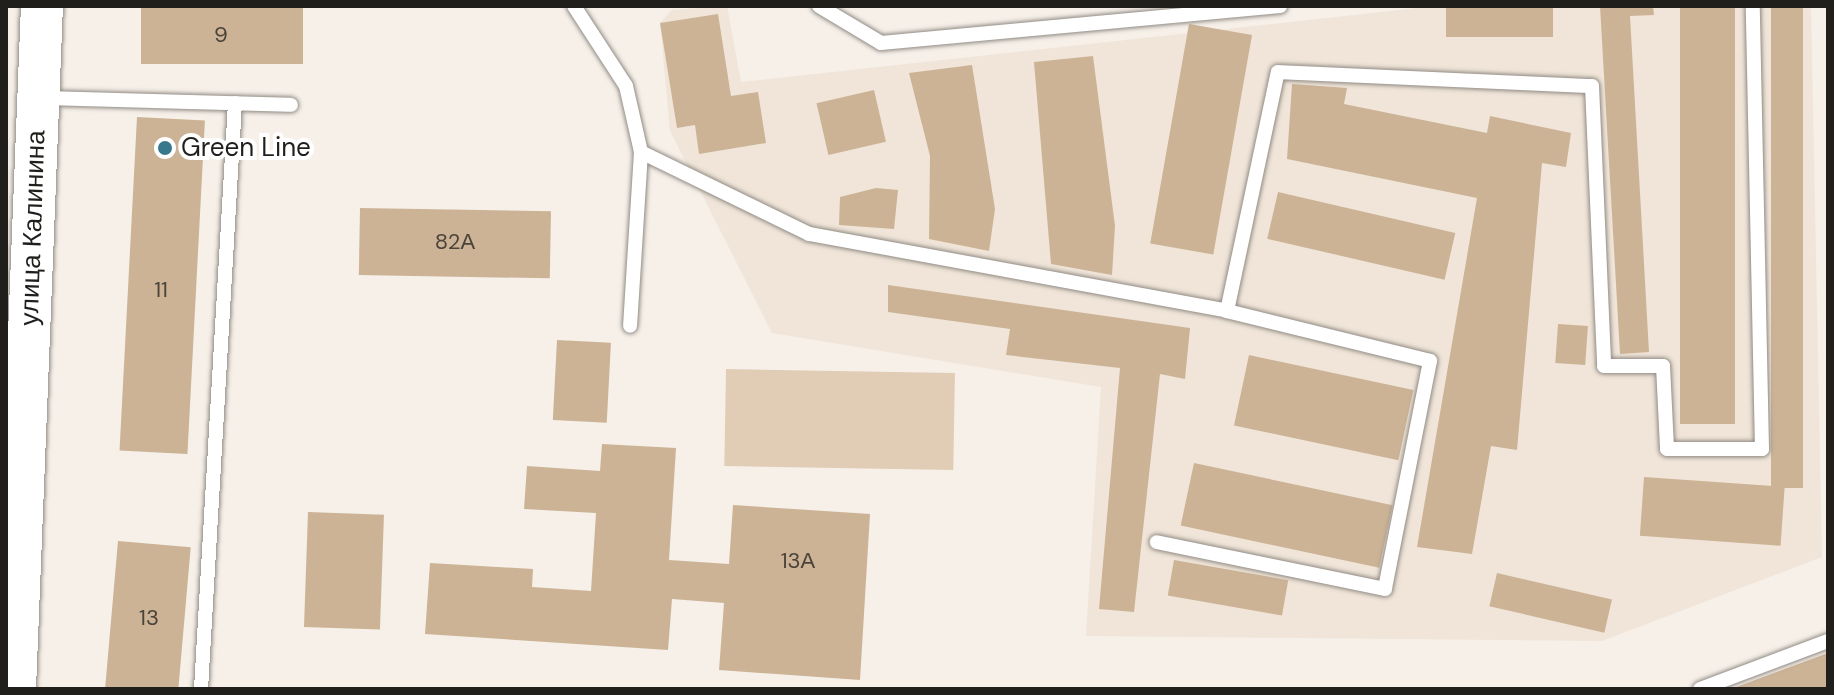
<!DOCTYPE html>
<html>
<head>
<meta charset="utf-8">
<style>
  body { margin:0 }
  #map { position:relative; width:1834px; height:695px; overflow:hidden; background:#f6f0e9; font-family:"DM Sans",sans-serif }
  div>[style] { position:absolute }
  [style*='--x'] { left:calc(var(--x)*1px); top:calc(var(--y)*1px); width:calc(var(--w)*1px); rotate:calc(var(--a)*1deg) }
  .built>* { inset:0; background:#f0e5d8 }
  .green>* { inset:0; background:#e1cdb6; transform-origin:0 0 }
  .building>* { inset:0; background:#ccb396; transform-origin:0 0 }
  .roads { filter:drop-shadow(0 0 2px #918b85) drop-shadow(0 0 2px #918b85) }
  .lane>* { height:14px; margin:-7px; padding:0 7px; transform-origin:7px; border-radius:7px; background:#fff }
  .secondary>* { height:42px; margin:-21px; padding:0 21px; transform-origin:21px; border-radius:21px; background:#fff }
  .dots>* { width:22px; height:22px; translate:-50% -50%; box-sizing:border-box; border:4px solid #fff; border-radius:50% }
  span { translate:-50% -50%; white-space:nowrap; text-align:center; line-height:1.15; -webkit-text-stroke:8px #fff; paint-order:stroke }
  .number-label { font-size:22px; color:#4c443a }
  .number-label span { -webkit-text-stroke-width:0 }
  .poi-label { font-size:26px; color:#211f1c }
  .left { translate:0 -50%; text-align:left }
  .street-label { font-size:26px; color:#211f1c }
  .frame { position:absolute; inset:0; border:8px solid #211f1c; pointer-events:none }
</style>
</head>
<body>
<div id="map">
  <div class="built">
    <i style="clip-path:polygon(727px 6px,741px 82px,1436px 6px,1811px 6px,1822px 557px,1602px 641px,1086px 636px,1101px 387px,772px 333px,670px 131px,660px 23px,672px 10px)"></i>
  </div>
  <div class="green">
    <i style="left:726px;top:369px;width:229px;height:97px;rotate:1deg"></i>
  </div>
  <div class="building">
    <i style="left:141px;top:6px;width:162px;height:58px"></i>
    <i style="left:1446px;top:6px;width:107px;height:31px"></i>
    <i style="clip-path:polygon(1600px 6px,1653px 6px,1654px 15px,1630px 16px,1649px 352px,1620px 354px)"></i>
    <i style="left:1680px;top:6px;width:55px;height:418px"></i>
    <i style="left:1771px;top:6px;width:32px;height:482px"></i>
    <i style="clip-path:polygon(718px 14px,731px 96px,758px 92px,766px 143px,699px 154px,695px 125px,677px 128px,660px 23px)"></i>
    <i style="left:1252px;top:35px;width:223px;height:64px;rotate:100deg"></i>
    <i style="clip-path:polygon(1093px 56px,1115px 226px,1112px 275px,1051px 264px,1034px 62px)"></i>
    <i style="clip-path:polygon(972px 65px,995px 209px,989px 251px,929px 239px,930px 156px,909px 73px)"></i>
    <i style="clip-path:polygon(1292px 84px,1347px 88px,1344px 104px,1487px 133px,1490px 116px,1571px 133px,1566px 167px,1542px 163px,1517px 450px,1491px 446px,1472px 554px,1417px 547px,1477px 198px,1287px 159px)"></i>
    <i style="left:874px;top:90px;width:53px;height:59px;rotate:77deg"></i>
    <i style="left:137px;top:117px;width:68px;height:334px;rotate:3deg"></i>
    <i style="clip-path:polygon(876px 188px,898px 190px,894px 229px,839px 225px,840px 197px)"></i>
    <i style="left:1278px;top:192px;width:182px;height:48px;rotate:13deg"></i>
    <i style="left:360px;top:208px;width:191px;height:67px;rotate:1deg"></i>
    <i style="clip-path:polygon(888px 285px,1190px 328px,1185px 379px,1160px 374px,1134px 612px,1099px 609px,1120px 368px,1006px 355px,1010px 329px,888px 312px)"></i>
    <i style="left:1558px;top:324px;width:30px;height:39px;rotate:4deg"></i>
    <i style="left:557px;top:340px;width:54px;height:80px;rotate:3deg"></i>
    <i style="left:1249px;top:355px;width:168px;height:72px;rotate:12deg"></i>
    <i style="clip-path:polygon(602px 444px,676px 448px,669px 560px,729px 564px,733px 505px,870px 514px,860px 680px,719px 670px,724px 603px,672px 599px,668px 650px,425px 634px,430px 563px,533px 569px,532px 587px,591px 591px,596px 513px,524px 509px,527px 466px,600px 471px)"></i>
    <i style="left:1194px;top:463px;width:203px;height:64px;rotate:12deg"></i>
    <i style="left:1644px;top:477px;width:141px;height:59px;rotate:4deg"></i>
    <i style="left:308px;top:512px;width:76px;height:115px;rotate:2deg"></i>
    <i style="left:118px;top:541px;width:73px;height:148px;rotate:5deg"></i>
    <i style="left:1174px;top:560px;width:116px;height:36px;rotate:10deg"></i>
    <i style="left:1497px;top:573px;width:118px;height:34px;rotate:13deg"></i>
    <i style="clip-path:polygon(1828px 653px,1828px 689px,1731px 689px)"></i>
  </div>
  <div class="roads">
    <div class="lane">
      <i style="--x:574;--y:6;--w:95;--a:57"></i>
      <i style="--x:626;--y:86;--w:68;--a:77.2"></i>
      <i style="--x:641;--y:152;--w:174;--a:93.6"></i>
      <i style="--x:819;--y:6;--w:72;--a:30.8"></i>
      <i style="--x:881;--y:43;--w:401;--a:-5.3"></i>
      <i style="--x:43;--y:98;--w:248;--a:1.6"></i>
      <i style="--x:641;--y:152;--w:187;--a:26"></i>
      <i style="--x:809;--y:234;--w:425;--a:10.4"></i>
      <i style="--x:1227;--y:311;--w:209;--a:13.8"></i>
      <i style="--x:1430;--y:361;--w:232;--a:101.2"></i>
      <i style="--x:1385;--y:589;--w:233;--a:-168.4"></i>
      <i style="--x:1227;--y:311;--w:244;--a:-78"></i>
      <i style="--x:1278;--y:72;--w:314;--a:2.6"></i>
      <i style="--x:1592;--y:86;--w:280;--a:87.5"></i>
      <i style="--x:1604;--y:366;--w:59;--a:0"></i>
      <i style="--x:1663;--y:366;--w:83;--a:87.2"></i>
      <i style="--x:1667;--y:449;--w:95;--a:0"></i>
      <i style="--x:1762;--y:449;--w:443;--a:-91.2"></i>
      <i style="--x:201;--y:689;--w:587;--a:-86.68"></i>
      <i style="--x:1700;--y:689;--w:137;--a:-20.6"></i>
    </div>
    <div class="secondary">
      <i style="--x:15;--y:689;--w:684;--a:-87.74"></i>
    </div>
  </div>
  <div class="dots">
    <i style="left:165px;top:148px;background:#38788c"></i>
  </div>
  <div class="number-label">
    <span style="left:221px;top:35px">9</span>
    <span style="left:455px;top:242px">82А</span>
    <span style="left:161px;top:290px">11</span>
    <span style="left:798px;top:561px">13А</span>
    <span style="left:149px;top:618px">13</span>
  </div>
  <div class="poi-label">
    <span class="left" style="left:181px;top:148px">Green Line</span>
  </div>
  <div class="street-label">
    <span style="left:33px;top:228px;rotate:-88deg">улица Калинина</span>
  </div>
  <div class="frame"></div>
</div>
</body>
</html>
